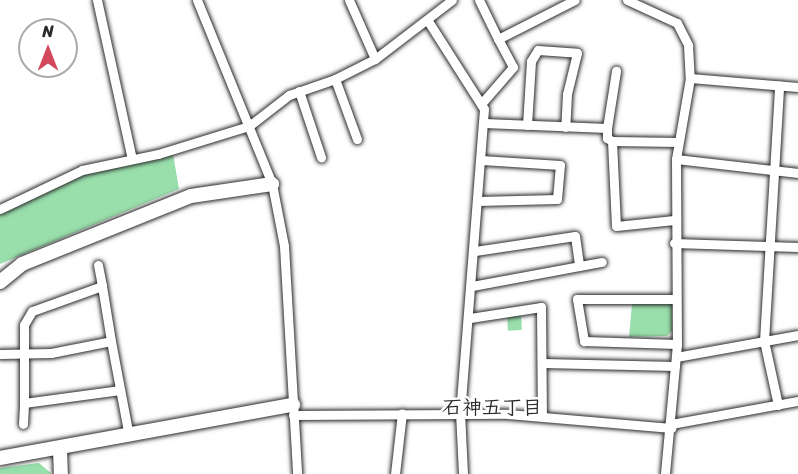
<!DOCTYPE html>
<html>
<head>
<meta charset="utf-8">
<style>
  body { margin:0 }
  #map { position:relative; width:798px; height:474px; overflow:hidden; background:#fff; font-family:Sriracha,"Klee One",sans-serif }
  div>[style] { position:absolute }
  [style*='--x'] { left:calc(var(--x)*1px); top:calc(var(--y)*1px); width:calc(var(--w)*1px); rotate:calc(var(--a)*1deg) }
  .green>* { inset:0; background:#99dfac; transform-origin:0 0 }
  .roads { filter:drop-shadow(0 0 2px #2b2b2b) drop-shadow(0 0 2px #2b2b2b) }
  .street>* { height:9px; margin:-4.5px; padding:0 4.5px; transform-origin:4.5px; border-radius:4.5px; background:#fff }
  .secondary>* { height:14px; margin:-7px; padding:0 7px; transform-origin:7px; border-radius:7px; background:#fff }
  span { translate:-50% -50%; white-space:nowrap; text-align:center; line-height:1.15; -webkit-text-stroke:5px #fff; paint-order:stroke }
  .neighbourhood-label { font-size:20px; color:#2b2b2b; font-weight:700 }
  .north { position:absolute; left:18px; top:18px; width:60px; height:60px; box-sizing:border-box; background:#fff; border:2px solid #aaa; border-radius:50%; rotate:0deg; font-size:16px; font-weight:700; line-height:24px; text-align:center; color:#2b2b2b }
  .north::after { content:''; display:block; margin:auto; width:21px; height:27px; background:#d1495b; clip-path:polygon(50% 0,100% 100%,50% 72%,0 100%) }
</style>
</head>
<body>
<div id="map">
  <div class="green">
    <i style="clip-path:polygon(173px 154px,179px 189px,0 264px,0 212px,83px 173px)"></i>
    <i style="clip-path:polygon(673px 302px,672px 331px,667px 336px,629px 337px,632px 304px)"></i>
    <i style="left:521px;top:313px;width:17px;height:14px;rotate:87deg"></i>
    <i style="clip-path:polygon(39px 463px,52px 474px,0 474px,0 468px)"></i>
  </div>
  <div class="roads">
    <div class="street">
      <i style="--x:97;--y:0;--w:163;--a:77.6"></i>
      <i style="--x:197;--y:0;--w:199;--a:67.8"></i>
      <i style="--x:272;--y:184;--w:63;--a:79"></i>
      <i style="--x:284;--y:246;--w:228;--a:86.7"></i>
      <i style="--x:349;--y:0;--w:64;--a:66.2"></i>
      <i style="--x:479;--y:0;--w:43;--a:64"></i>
      <i style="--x:498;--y:39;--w:86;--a:-26.9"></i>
      <i style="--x:627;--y:0;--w:55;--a:24.7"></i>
      <i style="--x:677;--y:23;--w:25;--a:63"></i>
      <i style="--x:688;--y:45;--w:33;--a:87"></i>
      <i style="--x:690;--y:78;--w:82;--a:99.8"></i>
      <i style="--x:676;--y:159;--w:185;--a:89.7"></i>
      <i style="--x:677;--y:344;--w:131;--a:95.3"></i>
      <i style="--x:428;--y:21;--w:104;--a:57.5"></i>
      <i style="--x:484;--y:109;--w:304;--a:94.5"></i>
      <i style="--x:460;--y:412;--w:62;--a:87.2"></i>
      <i style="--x:690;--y:78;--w:108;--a:4.8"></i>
      <i style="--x:335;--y:79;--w:64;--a:69.9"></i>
      <i style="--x:299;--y:91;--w:70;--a:71.6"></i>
      <i style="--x:481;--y:104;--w:49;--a:-49.1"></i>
      <i style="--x:513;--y:67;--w:32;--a:-118"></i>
      <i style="--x:484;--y:123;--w:123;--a:2.3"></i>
      <i style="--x:527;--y:125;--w:64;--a:-86.4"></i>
      <i style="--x:531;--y:61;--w:13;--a:-58"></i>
      <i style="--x:538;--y:50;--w:39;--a:4"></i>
      <i style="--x:577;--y:53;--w:42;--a:103.7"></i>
      <i style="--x:567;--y:94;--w:33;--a:93"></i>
      <i style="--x:612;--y:141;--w:6;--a:-149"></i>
      <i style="--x:607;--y:138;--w:10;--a:-90"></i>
      <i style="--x:607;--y:128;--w:58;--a:-81"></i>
      <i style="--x:676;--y:159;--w:123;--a:6.5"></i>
      <i style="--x:478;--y:201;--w:79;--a:-1.5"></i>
      <i style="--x:557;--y:199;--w:34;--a:-85"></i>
      <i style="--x:560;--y:165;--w:79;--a:-176.4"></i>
      <i style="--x:0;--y:209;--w:91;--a:-25.4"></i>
      <i style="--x:82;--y:170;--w:78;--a:-11.9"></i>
      <i style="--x:158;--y:154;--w:95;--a:-17.1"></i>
      <i style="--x:249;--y:126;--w:51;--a:-37.8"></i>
      <i style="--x:289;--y:95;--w:49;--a:-19.2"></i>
      <i style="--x:335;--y:79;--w:45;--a:-26.6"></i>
      <i style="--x:375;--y:59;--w:97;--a:-37.5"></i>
      <i style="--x:674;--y:220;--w:58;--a:174.1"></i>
      <i style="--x:616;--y:226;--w:85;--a:-92.7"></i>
      <i style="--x:612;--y:141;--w:65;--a:0.9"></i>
      <i style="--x:674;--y:243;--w:124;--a:1.8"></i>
      <i style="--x:475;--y:251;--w:101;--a:-8.5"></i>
      <i style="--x:575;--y:236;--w:30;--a:82"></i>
      <i style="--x:98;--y:265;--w:21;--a:79"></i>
      <i style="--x:472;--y:286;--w:132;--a:-10.5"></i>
      <i style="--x:674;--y:299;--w:97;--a:180"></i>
      <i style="--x:577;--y:299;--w:43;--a:80.5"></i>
      <i style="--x:584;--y:341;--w:93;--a:1.8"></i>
      <i style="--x:470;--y:318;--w:72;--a:-8.8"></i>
      <i style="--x:541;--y:307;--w:109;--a:89.5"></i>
      <i style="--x:111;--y:341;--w:56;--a:-99.3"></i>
      <i style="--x:102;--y:286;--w:74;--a:160.3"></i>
      <i style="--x:32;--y:311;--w:16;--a:120"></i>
      <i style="--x:24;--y:325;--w:78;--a:90"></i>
      <i style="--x:24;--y:403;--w:97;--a:-7.7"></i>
      <i style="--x:0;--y:354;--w:51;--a:-1.1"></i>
      <i style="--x:51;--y:353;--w:61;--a:-11.3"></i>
      <i style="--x:111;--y:341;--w:97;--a:79.3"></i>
      <i style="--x:676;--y:357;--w:124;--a:-10.2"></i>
      <i style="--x:543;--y:363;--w:132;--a:1.3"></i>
      <i style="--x:778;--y:405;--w:66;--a:-102.3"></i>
      <i style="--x:764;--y:341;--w:256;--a:-86.6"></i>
      <i style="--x:293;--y:415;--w:215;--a:-0.3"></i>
      <i style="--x:508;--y:414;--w:164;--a:4.9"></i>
      <i style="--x:23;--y:424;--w:21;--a:-87"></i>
      <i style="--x:671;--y:424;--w:129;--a:-10.3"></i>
      <i style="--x:395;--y:474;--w:61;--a:-83.5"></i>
    </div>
    <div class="secondary">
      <i style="--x:0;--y:282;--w:28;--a:-39"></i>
      <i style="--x:22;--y:264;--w:182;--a:-21.9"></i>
      <i style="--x:191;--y:196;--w:82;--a:-8.4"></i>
      <i style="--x:60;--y:449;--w:25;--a:88"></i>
      <i style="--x:0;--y:458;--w:298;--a:-10.3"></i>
    </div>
  </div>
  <div class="neighbourhood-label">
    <span style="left:492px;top:407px">石神五丁目</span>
  </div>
  <div class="north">N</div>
</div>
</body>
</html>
